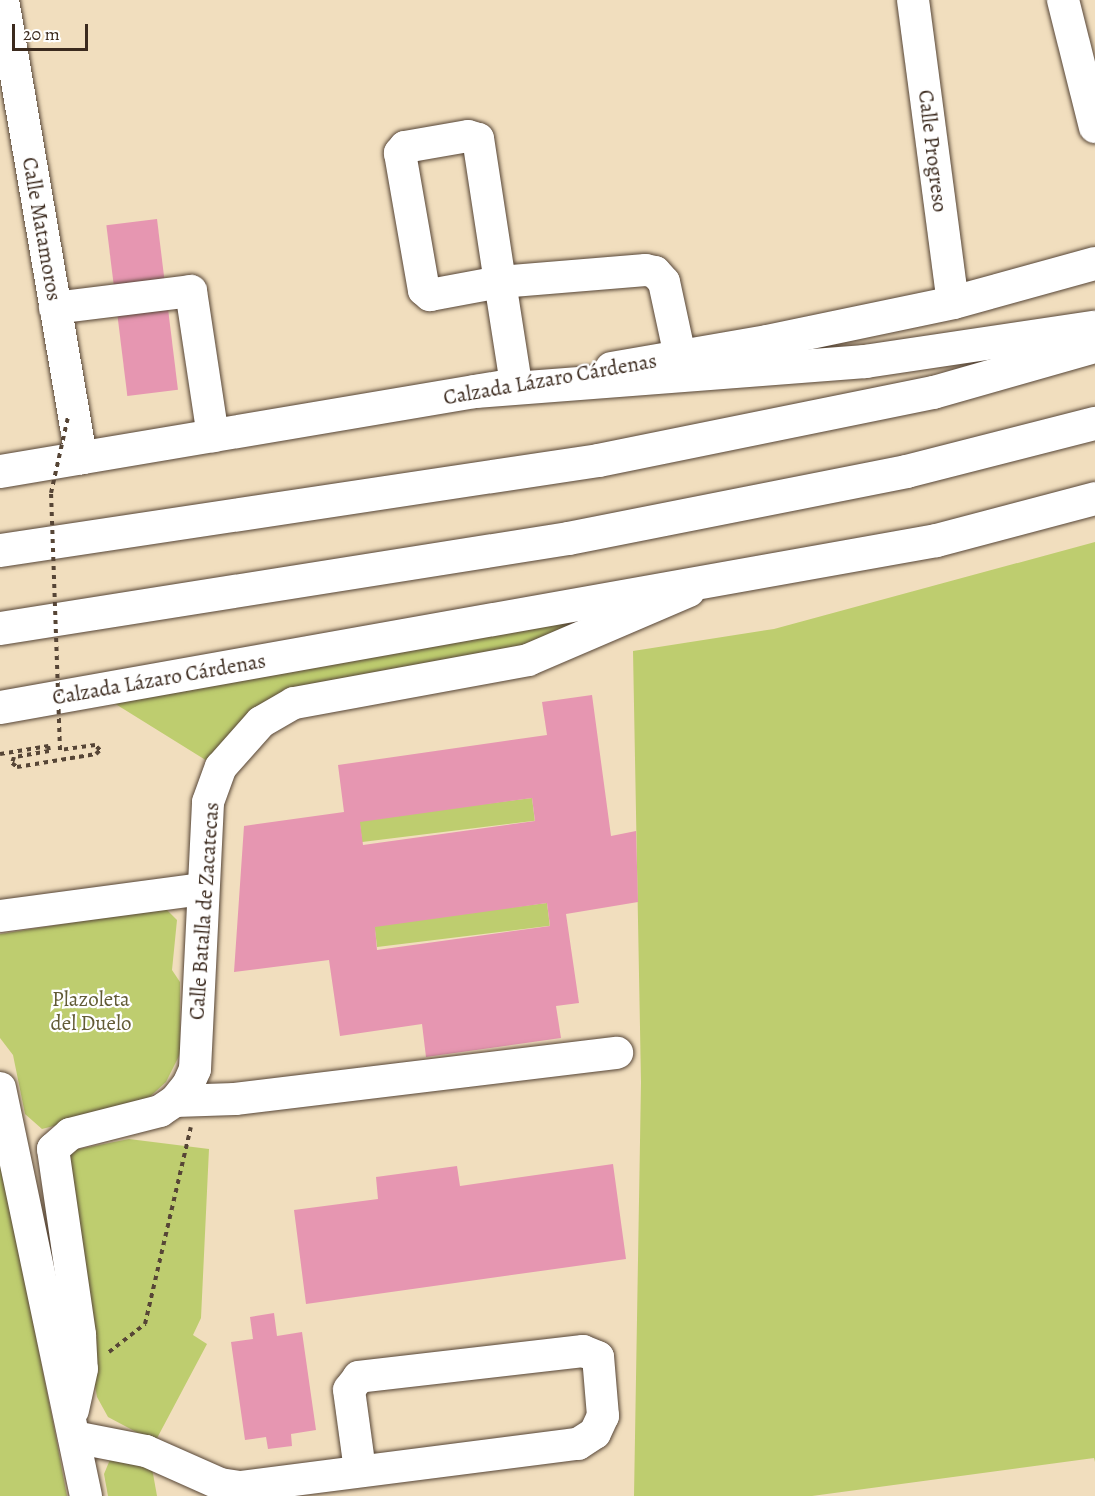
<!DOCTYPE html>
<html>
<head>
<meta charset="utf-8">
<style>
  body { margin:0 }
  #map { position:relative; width:1095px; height:1496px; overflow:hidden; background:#f1debe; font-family:Alegreya,serif }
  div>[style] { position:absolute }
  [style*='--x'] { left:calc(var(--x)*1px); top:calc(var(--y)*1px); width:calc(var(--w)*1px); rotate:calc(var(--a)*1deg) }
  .green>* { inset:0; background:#becd6f; transform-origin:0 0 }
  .building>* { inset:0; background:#e696b1; transform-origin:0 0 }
  .path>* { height:4px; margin-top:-2px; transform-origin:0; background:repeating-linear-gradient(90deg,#564536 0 4.5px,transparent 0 9px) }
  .roads { filter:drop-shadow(0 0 2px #564536) drop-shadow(0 0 2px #564536) }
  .minor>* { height:32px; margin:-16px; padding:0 16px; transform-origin:16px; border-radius:16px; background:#fff }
  .major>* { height:33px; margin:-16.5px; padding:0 16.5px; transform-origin:16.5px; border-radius:16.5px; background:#fff }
  .highway>* { height:33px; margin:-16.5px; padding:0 16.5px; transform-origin:16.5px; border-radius:16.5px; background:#fff }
  .path-bridge>* { height:4px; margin-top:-2px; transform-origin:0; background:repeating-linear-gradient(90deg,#564536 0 4.5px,transparent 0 9px) }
  span { translate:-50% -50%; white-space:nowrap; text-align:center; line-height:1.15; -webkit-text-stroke:4.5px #fff; paint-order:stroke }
  .street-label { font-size:21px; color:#3b2a1e }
  .park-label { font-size:21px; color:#625b36 }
  .scale { position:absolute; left:12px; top:24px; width:76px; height:27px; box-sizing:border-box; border:3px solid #3b2a1e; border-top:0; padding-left:8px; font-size:18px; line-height:21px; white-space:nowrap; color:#3b2a1e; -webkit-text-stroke:4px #fff; paint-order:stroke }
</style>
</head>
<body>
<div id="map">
  <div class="green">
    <i style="clip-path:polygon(1095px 542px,1095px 1462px,1094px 1458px,812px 1496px,634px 1496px,641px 1082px,633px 651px,774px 629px)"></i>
    <i style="clip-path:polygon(622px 598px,528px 660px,294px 703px,212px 764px,101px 695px)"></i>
    <i style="left:532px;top:798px;width:23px;height:174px;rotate:83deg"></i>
    <i style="left:547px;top:903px;width:23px;height:174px;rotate:83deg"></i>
    <i style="clip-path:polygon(165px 908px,177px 920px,172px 970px,180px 982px,180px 1054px,166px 1082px,143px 1103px,42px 1129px,25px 1114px,13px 1055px,0 1038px,0 934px)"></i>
    <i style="clip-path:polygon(129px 1139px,209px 1149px,201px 1318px,193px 1335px,207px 1344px,155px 1442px,108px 1417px,97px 1397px,58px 1170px,69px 1151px)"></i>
    <i style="clip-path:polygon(0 1157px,53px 1422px,67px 1496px,0 1496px)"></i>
    <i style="clip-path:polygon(114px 1450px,152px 1468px,157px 1496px,108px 1496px,104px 1474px)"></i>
  </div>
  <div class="building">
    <i style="left:157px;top:219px;width:172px;height:51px;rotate:83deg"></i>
    <i style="clip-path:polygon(evenodd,592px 695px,611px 836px,636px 831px,638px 902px,566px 914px,579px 1003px,556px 1006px,561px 1038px,426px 1057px,422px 1024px,340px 1036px,329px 960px,234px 972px,244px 826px,344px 812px,338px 765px,547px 735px,542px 702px,592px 695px,532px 798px,535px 821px,363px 845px,360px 822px,532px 798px,592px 695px,547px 903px,550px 926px,377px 950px,375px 927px,547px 903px)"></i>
    <i style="clip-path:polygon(613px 1164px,626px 1259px,306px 1304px,294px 1210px,378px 1199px,376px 1177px,457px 1166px,460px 1186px)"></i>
    <i style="clip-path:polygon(274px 1313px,277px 1336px,302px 1332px,316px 1430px,291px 1434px,292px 1446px,268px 1449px,266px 1437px,245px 1440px,231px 1342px,253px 1339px,250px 1317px)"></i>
  </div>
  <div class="path">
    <i style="--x:0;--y:754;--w:49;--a:-9.5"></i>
    <i style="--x:48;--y:746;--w:5;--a:79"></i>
    <i style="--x:49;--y:751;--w:36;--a:170"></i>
    <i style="--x:14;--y:757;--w:6;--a:108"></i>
    <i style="--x:12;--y:763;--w:6;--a:39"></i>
    <i style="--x:17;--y:767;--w:80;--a:-9.3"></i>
    <i style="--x:96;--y:754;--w:6;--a:-45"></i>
    <i style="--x:100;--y:750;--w:7;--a:-135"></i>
    <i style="--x:95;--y:745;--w:35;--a:172"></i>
    <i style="--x:109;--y:1352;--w:46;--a:-37.9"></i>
    <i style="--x:145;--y:1324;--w:202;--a:-76.9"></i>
  </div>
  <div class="roads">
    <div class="minor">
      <i style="--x:3;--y:0;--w:465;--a:80.3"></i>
      <i style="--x:913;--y:0;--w:305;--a:82.5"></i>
      <i style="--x:1063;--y:0;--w:131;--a:75.9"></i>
      <i style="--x:55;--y:308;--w:137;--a:-7.1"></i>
      <i style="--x:191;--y:291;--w:147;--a:81.4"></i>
      <i style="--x:516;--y:384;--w:103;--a:-98.9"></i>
      <i style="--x:500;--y:282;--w:145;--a:-98.7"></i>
      <i style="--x:478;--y:139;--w:10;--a:-163"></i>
      <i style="--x:468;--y:136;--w:64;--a:170.1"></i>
      <i style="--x:405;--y:147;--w:8;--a:130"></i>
      <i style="--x:400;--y:153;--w:139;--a:80.1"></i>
      <i style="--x:424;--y:290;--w:8;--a:40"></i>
      <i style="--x:430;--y:295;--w:71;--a:-10.5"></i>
      <i style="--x:500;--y:282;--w:146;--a:-4.7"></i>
      <i style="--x:646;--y:270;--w:9;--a:13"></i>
      <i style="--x:655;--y:272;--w:13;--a:48"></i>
      <i style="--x:664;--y:282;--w:76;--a:77.8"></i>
      <i style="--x:0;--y:916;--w:204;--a:-7.6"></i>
      <i style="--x:0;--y:1088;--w:417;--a:78.1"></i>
      <i style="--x:175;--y:1101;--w:60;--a:-1.9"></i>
      <i style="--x:235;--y:1099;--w:385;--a:-6.9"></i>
      <i style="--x:53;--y:1149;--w:23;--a:-41"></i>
      <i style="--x:70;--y:1134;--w:93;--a:-14.3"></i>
      <i style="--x:160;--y:1111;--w:18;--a:-34"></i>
      <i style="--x:175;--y:1101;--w:21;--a:-51"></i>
      <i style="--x:188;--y:1085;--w:17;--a:-66"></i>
      <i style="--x:195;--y:1069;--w:267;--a:-87.2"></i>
      <i style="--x:208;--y:802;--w:37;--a:-70"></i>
      <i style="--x:221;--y:767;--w:60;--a:-48.4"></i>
      <i style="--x:261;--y:722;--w:38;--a:-30"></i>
      <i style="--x:294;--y:703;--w:238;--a:-10.4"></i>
      <i style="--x:528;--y:660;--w:175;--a:-23.2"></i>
      <i style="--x:53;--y:1149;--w:188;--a:81.7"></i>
      <i style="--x:80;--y:1335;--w:34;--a:87"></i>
      <i style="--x:82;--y:1369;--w:42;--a:102.4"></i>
      <i style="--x:74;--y:1437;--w:73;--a:11"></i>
      <i style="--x:146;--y:1451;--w:81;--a:24"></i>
      <i style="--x:220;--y:1484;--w:20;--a:9"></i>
      <i style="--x:240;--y:1487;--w:341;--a:-7.3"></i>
      <i style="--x:578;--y:1444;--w:20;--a:-33"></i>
      <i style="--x:595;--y:1433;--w:19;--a:-65"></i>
      <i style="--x:603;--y:1416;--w:59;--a:-94.8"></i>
      <i style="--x:598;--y:1357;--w:16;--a:-158"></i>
      <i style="--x:583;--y:1351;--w:226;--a:173.4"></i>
      <i style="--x:359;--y:1377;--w:16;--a:128"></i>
      <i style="--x:349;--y:1390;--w:81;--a:82.2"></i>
    </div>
    <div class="major">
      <i style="--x:611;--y:368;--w:158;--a:-9.8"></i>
      <i style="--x:767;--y:341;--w:190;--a:-11.8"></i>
      <i style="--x:953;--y:302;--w:147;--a:-15.4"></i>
      <i style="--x:0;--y:471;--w:511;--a:-9.57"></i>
      <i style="--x:0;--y:707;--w:951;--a:-10.12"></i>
      <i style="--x:936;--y:540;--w:164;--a:-14.8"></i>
    </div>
    <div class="highway">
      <i style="--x:475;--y:391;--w:391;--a:-4.4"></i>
      <i style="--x:865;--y:361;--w:231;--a:-8.5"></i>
      <i style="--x:0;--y:550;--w:605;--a:-8.56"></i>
      <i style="--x:598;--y:460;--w:342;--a:-11.5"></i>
      <i style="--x:933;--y:392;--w:168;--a:-15.9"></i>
      <i style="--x:0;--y:628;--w:575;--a:-9"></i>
      <i style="--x:568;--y:538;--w:345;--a:-11.2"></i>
      <i style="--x:906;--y:471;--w:195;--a:-14.3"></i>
    </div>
  </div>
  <div class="path-bridge">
    <i style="--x:60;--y:750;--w:257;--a:-92"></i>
    <i style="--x:51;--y:493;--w:78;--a:-77.4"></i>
  </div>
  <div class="street-label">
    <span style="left:933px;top:151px;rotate:83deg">Calle Progreso</span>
    <span style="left:42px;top:229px;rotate:80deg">Calle Matamoros</span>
    <span style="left:550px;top:379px;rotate:-10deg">Calzada Lázaro Cárdenas</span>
    <span style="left:159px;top:679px;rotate:-10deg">Calzada Lázaro Cárdenas</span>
    <span style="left:204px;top:911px;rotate:-86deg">Calle Batalla de Zacatecas</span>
  </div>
  <div class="park-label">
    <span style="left:91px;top:1011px">Plazoleta<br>del Duelo</span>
  </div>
  <div class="scale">20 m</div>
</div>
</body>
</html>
